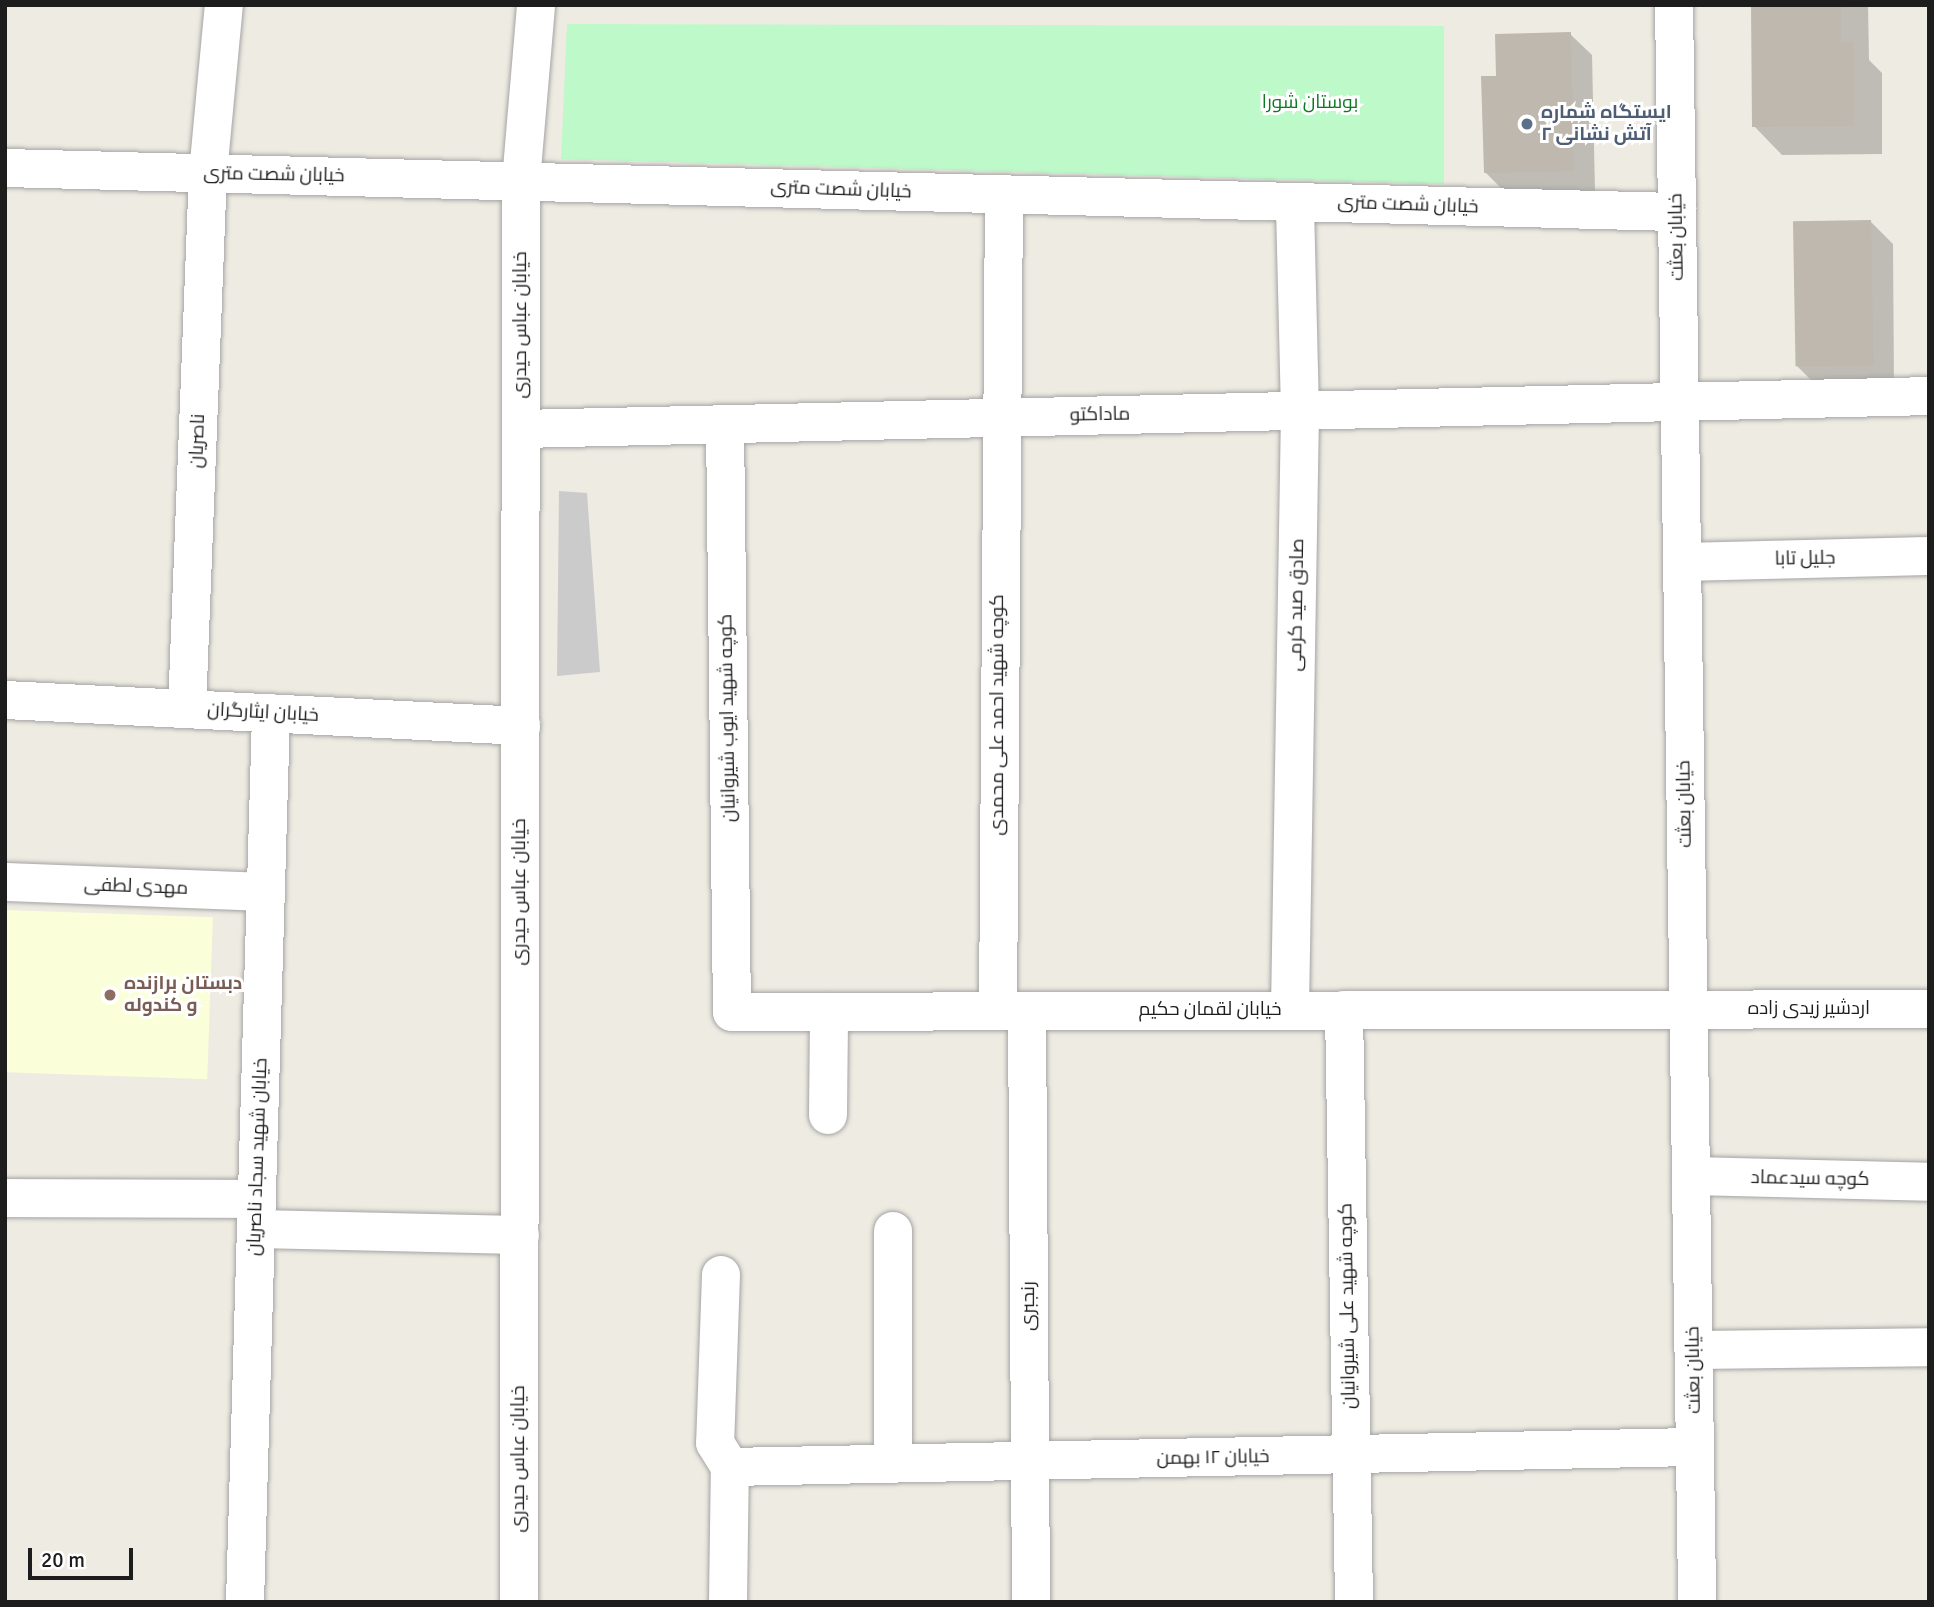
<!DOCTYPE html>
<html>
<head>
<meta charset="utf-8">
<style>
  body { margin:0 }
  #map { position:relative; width:1934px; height:1607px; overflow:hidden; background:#eeebe2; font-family:Signika,Cairo,sans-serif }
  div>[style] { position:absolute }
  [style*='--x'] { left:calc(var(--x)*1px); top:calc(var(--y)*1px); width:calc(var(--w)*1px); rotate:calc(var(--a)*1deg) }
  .education>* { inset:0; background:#faffda; transform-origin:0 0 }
  .religious>* { inset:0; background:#cbcbcb }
  .park>* { inset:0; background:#bef9ca }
  .shadow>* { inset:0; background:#0003 }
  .building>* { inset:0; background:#beb8af; transform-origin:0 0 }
  .roads { filter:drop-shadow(0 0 2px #a4a4a4) drop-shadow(0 0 2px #a4a4a4) }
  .minor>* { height:38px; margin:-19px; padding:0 19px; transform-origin:19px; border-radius:19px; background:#fff }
  .tertiary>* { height:38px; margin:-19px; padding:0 19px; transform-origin:19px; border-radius:19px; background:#fff }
  .dots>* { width:19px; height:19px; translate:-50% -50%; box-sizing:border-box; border:4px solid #fff; border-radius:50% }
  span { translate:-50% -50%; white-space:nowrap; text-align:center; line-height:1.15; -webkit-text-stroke:6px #fff; paint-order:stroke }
  .park-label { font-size:19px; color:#0c7923 }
  .service-label { font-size:19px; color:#4e5e75; font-weight:700 }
  .left { translate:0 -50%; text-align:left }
  .street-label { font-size:19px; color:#1d1d1d }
  .education-label { font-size:19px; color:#785e54; font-weight:700 }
  .frame { position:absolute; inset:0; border:7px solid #1d1d1d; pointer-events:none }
  .scale { position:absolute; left:28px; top:1548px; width:105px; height:32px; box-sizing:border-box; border:4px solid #1d1d1d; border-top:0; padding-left:9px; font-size:21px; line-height:24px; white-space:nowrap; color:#1d1d1d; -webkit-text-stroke:5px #fff; paint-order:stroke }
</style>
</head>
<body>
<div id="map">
  <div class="education">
    <i style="left:5px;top:910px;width:208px;height:162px;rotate:2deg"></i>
  </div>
  <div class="religious">
    <i style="clip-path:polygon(559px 491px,587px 493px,600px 672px,557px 676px)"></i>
  </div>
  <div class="park">
    <i style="clip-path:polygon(567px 24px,1444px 26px,1444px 184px,561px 159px)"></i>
  </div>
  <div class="shadow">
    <i style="clip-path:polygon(1753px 5px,1868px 5px,1869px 60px,1882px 73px,1882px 154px,1782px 155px,1754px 126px)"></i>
    <i style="clip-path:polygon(1570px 34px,1592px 55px,1595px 192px,1507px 194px,1485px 172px,1498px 78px)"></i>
    <i style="clip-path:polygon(1871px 222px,1893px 244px,1894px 387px,1818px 387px,1797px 366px)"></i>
  </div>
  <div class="building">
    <i style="clip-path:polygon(1751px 5px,1841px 5px,1841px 42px,1853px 42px,1854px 126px,1752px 127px)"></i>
    <i style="clip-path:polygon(1571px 32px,1574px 171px,1484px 173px,1481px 76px,1496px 76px,1495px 34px)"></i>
    <i style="left:1871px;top:220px;width:145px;height:78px;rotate:89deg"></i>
  </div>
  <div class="roads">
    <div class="minor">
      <i style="--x:5;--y:168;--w:1673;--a:1.51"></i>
      <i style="--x:725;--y:424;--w:588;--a:89.32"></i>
      <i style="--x:732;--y:1012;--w:1197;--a:-0.14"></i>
      <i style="--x:521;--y:429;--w:1408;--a:-1.34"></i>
      <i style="--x:1682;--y:562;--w:247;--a:-1.4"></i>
      <i style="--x:5;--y:700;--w:517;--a:2.88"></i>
      <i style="--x:187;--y:709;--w:536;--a:-87.76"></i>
      <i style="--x:208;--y:173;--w:169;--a:-84.6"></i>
      <i style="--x:5;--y:882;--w:261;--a:2.2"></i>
      <i style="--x:1290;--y:1009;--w:598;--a:-89.04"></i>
      <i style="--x:1300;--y:411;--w:209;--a:-91.4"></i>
      <i style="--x:1344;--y:1010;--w:592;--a:89.03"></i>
      <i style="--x:998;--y:1011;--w:817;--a:-89.58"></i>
      <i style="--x:1027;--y:1011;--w:591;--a:89.61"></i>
      <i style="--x:828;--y:1115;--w:103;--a:-89.4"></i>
      <i style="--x:1691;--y:1176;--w:238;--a:1.4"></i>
      <i style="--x:5;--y:1198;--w:252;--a:0.2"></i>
      <i style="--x:256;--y:1229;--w:264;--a:1.3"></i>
      <i style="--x:893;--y:1231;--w:232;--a:90"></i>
      <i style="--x:721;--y:1275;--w:168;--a:92"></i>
      <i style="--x:715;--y:1443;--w:28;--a:58"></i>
      <i style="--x:1694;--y:1350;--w:235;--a:-0.7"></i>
      <i style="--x:730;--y:1467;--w:965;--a:-1.19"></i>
      <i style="--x:245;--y:1602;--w:889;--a:-88.32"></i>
      <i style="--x:519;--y:1602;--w:1421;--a:-89.92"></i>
      <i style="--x:521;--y:181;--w:177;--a:-85.1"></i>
      <i style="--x:728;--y:1602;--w:135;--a:-89.2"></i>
    </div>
    <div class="tertiary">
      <i style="--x:1674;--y:5;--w:1597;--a:89.17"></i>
    </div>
  </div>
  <div class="dots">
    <i style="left:1527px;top:124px;background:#5c6f8a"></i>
    <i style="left:110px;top:995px;background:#8d6e63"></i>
  </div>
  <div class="park-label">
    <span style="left:1310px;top:103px">بوستان شورا</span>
  </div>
  <div class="service-label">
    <span class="left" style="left:1541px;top:124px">ایستگاه شماره<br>۲ آتش نشانی</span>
  </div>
  <div class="street-label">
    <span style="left:274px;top:175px;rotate:1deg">خیابان شصت متری</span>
    <span style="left:841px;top:190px;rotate:2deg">خیابان شصت متری</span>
    <span style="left:1408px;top:205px;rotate:2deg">خیابان شصت متری</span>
    <span style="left:1677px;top:237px;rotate:-91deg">خیابان بعثت</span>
    <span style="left:521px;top:325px;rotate:-90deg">خیابان عباس حیدری</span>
    <span style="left:1100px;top:415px;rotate:-1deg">ماداکتو</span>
    <span style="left:198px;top:441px;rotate:-88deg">ناصریان</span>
    <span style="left:1805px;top:559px;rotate:-1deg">جلیل تابا</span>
    <span style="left:1297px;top:605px;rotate:-89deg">صادق صید کرمی</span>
    <span style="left:263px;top:713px;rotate:3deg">خیابان ایثارگران</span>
    <span style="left:998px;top:715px;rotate:-90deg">کوچه شهید احمد علی محمدی</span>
    <span style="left:728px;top:718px;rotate:-91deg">کوچه شهید ایوب شیروانیان</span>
    <span style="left:1685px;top:804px;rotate:-91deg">خیابان بعثت</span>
    <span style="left:136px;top:887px;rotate:2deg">مهدی لطفی</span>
    <span style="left:520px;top:892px;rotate:-90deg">خیابان عباس حیدری</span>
    <span style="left:1809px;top:1009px">اردشیر زیدی زاده</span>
    <span style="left:1210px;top:1010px">خیابان لقمان حکیم</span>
    <span style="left:258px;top:1157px;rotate:-88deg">خیابان شهید سجاد ناصریان</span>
    <span style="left:1810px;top:1179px;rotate:1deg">کوچه سیدعماد</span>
    <span style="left:1029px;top:1306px;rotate:-90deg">رنجبری</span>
    <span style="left:1348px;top:1306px;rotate:-91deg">کوچه شهید علی شیروانیان</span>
    <span style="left:1694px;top:1370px;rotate:-91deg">خیابان بعثت</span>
    <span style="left:1213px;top:1458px;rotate:-1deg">خیابان ۱۲ بهمن</span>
    <span style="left:519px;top:1459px;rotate:-90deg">خیابان عباس حیدری</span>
  </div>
  <div class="education-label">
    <span class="left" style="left:124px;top:995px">دبستان برازنده<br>و کندوله</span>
  </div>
  <div class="frame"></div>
  <div class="scale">20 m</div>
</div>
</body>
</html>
